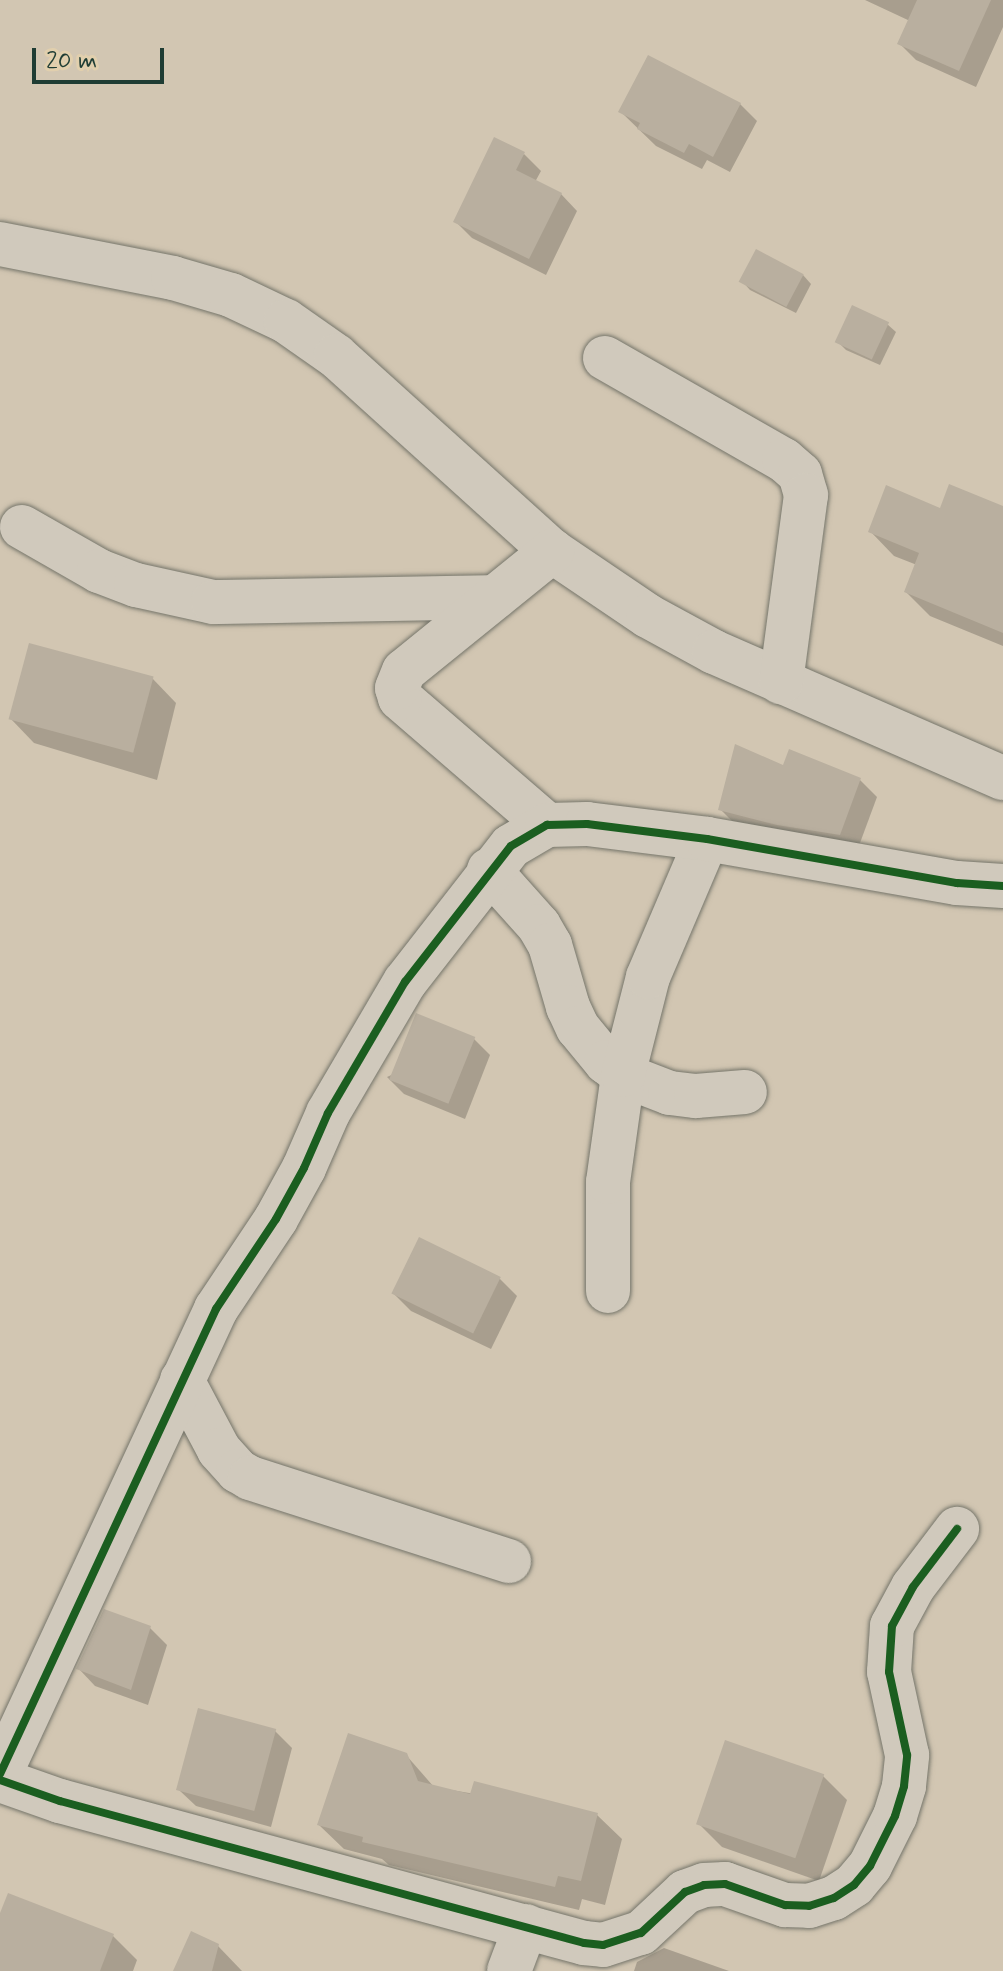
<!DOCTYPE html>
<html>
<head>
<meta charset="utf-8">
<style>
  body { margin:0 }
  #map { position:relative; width:1003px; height:1971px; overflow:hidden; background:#d2c6b2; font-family:Mynerve,sans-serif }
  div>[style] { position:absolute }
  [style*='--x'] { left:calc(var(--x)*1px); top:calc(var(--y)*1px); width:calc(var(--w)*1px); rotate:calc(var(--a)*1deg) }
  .shadow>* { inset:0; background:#0003 }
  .building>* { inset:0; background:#b9af9f; transform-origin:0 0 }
  .roads { filter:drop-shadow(0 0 2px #75756a) drop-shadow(0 0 2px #75756a) }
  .minor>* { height:44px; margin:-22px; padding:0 22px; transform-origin:22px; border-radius:22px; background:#d0c9bc }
  .cycleway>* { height:8px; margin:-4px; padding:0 4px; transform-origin:4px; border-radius:4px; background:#1b5e20 }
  span { translate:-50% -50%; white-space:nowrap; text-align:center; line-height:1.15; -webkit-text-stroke:8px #e1cfad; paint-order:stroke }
  .scale { position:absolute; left:32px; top:48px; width:132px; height:36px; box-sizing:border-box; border:4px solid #1f3d34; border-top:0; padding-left:10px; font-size:24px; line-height:28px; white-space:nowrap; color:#1f3d34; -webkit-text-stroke:6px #e1cfad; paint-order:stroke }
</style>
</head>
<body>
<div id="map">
  <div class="shadow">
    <i style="clip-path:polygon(865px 0,1003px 0,1003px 27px,976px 87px,916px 60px,900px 44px,910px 21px)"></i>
    <i style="clip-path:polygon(740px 104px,757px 121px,730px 172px,707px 160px,702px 169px,656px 146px,621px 112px)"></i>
    <i style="clip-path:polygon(524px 154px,541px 171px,535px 182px,561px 194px,577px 211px,546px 275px,472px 238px,455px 221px)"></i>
    <i style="clip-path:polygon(803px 275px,811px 284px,796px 313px,750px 290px,742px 281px)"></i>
    <i style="clip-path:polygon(887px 324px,896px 332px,880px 365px,846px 350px,838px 342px)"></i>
    <i style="clip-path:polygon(1003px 508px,1003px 646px,930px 616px,906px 592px,917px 565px,894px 556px,870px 531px,941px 510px)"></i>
    <i style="clip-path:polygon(152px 678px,176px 703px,157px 780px,34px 743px,10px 718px)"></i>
    <i style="clip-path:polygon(785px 768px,860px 780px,877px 797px,857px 851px,737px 826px,720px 809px)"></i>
    <i style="clip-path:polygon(473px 1038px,490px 1055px,465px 1119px,404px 1094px,387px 1077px)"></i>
    <i style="clip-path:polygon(420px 1240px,500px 1279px,517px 1296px,491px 1349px,411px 1311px,394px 1294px)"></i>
    <i style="clip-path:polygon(150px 1628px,167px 1645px,148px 1705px,95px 1686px,79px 1669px)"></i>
    <i style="clip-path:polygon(275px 1731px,292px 1748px,271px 1827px,196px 1806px,179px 1790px)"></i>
    <i style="clip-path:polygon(406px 1755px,434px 1787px,597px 1815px,622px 1839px,605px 1905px,582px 1899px,579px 1910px,389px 1865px,382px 1859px,344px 1849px,319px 1825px)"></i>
    <i style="clip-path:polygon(823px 1776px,847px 1800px,819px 1881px,722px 1847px,698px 1823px)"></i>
    <i style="clip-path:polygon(0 1918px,113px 1936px,137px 1960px,133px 1971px,0 1971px)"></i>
    <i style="clip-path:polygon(218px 1946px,242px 1971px,175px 1971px)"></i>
    <i style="clip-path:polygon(664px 1948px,729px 1971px,634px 1971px,637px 1962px)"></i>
  </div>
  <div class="building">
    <i style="clip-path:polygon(917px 0,991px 0,959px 71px,897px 44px)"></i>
    <i style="clip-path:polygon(648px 55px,741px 103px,713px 157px,689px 144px,684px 153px,637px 129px,640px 123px,618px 112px)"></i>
    <i style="clip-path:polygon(494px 137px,525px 152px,516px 170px,562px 193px,529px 259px,453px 222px)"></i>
    <i style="left:756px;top:249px;width:54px;height:37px;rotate:28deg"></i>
    <i style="left:852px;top:305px;width:41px;height:41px;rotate:25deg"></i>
    <i style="clip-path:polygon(949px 484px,1003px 506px,1003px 633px,904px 592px,919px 553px,868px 532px,886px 485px,940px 508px)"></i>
    <i style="left:29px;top:643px;width:129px;height:79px;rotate:15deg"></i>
    <i style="clip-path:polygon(735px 744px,783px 765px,789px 749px,861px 778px,840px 835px,777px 825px,718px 810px)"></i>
    <i style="left:416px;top:1013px;width:64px;height:72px;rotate:22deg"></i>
    <i style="left:419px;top:1237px;width:91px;height:63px;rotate:26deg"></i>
    <i style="clip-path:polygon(104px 1609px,151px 1626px,131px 1690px,76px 1669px)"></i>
    <i style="left:198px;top:1708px;width:81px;height:85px;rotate:15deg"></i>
    <i style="clip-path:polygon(348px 1733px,407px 1753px,418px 1781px,470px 1794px,474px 1781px,598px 1813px,581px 1881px,558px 1876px,555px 1887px,362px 1842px,363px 1837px,317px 1825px)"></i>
    <i style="left:725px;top:1740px;width:105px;height:89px;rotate:19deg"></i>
    <i style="clip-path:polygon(8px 1893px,114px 1934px,100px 1971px,0 1971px,0 1913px)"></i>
    <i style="clip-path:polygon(191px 1931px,219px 1944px,212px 1971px,173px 1971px)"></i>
  </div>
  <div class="roads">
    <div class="minor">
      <i style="--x:0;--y:244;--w:176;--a:11.1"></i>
      <i style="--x:173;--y:278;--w:60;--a:16.3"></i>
      <i style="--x:231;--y:295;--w:61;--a:25.3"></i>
      <i style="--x:286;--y:321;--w:61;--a:35"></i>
      <i style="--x:336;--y:356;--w:291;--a:42.1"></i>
      <i style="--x:552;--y:551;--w:116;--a:34.1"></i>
      <i style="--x:648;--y:616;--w:75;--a:28.6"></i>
      <i style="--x:714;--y:652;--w:315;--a:23.6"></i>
      <i style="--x:605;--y:358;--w:206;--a:29.7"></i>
      <i style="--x:784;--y:460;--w:21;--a:41"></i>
      <i style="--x:800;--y:474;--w:22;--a:74"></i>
      <i style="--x:806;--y:495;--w:189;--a:97.6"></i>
      <i style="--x:22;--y:527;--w:89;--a:29.7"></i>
      <i style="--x:99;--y:571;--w:40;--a:21"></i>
      <i style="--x:136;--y:585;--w:79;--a:12.4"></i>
      <i style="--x:213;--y:602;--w:282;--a:-1"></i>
      <i style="--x:547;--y:825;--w:194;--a:-139.2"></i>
      <i style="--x:400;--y:698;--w:10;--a:-107"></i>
      <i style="--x:397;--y:688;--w:18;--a:-68"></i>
      <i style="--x:404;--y:671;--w:191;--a:-39"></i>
      <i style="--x:489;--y:870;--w:75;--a:48.2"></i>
      <i style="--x:539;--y:926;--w:22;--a:60"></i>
      <i style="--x:550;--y:945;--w:65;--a:73.8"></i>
      <i style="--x:568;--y:1007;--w:23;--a:65"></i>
      <i style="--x:578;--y:1028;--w:44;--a:50.5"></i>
      <i style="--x:606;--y:1062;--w:21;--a:37"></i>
      <i style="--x:623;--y:1075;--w:50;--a:21"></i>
      <i style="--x:670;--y:1093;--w:26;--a:7"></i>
      <i style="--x:696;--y:1096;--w:49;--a:-4.7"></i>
      <i style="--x:608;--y:1291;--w:109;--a:-90"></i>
      <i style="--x:608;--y:1182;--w:108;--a:-82"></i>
      <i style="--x:623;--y:1075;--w:101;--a:-75.7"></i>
      <i style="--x:648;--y:977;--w:150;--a:-66.9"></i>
      <i style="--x:182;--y:1380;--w:79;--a:62.1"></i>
      <i style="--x:219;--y:1450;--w:28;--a:48"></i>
      <i style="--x:238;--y:1471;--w:14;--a:30"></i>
      <i style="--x:250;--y:1478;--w:272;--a:17.8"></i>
      <i style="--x:0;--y:1774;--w:513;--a:-65.08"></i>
      <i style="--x:216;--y:1309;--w:108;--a:-56.3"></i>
      <i style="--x:276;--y:1219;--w:58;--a:-61.2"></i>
      <i style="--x:304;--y:1168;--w:60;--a:-66.4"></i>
      <i style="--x:328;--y:1113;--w:152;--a:-59.6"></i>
      <i style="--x:405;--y:982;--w:172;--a:-52.1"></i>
      <i style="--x:511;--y:846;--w:42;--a:-30.3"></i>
      <i style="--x:547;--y:825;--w:40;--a:-1.4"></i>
      <i style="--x:587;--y:824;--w:121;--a:7.1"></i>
      <i style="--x:707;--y:839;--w:254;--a:10"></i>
      <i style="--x:957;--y:883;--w:46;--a:3.7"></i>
      <i style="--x:0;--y:1780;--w:64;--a:19.3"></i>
      <i style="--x:60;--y:1801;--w:543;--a:15.16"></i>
      <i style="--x:584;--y:1943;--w:19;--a:6"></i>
      <i style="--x:603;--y:1945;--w:40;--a:-18"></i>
      <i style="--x:641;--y:1933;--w:60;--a:-43"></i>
      <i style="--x:685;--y:1892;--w:20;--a:-20"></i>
      <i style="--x:704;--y:1885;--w:21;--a:-3"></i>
      <i style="--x:725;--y:1884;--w:64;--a:19.3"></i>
      <i style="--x:785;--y:1905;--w:24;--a:2"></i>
      <i style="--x:809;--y:1906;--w:26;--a:-18"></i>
      <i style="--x:834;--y:1898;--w:24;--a:-33"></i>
      <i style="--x:854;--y:1885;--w:25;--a:-50"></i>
      <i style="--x:870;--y:1866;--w:56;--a:-63.4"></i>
      <i style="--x:895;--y:1816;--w:31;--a:-73"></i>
      <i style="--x:904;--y:1786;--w:31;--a:-84"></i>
      <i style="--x:907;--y:1755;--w:85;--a:-102.2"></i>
      <i style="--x:889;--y:1672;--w:46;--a:-86.3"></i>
      <i style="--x:892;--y:1626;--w:44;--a:-61.7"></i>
      <i style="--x:913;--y:1587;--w:73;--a:-52.8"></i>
      <i style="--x:509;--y:1971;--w:48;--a:-69.3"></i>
    </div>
  </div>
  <div class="cycleway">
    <i style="--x:0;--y:1774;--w:513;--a:-65.08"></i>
    <i style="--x:216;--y:1309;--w:108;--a:-56.3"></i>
    <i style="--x:276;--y:1219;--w:58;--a:-61.2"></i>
    <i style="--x:304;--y:1168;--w:60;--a:-66.4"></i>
    <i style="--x:328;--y:1113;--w:152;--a:-59.6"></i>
    <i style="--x:405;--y:982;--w:172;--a:-52.1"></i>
    <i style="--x:511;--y:846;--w:42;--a:-30.3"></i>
    <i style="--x:547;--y:825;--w:40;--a:-1.4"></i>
    <i style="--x:587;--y:824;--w:121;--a:7.1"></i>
    <i style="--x:707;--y:839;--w:254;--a:10"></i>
    <i style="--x:957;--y:883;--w:46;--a:3.7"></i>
    <i style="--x:0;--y:1780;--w:64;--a:19.3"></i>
    <i style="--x:60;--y:1801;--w:543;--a:15.16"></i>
    <i style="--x:584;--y:1943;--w:19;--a:6"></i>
    <i style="--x:603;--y:1945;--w:40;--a:-18"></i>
    <i style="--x:641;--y:1933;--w:60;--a:-43"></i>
    <i style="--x:685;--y:1892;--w:20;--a:-20"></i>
    <i style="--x:704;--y:1885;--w:21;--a:-3"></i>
    <i style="--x:725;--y:1884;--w:64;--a:19.3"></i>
    <i style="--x:785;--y:1905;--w:24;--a:2"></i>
    <i style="--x:809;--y:1906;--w:26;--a:-18"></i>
    <i style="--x:834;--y:1898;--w:24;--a:-33"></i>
    <i style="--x:854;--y:1885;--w:25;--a:-50"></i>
    <i style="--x:870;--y:1866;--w:56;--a:-63.4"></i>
    <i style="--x:895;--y:1816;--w:31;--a:-73"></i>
    <i style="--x:904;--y:1786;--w:31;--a:-84"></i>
    <i style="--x:907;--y:1755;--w:85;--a:-102.2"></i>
    <i style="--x:889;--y:1672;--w:46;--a:-86.3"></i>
    <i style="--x:892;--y:1626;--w:44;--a:-61.7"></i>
    <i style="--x:913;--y:1587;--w:73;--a:-52.8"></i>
  </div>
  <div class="scale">20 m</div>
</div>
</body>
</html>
